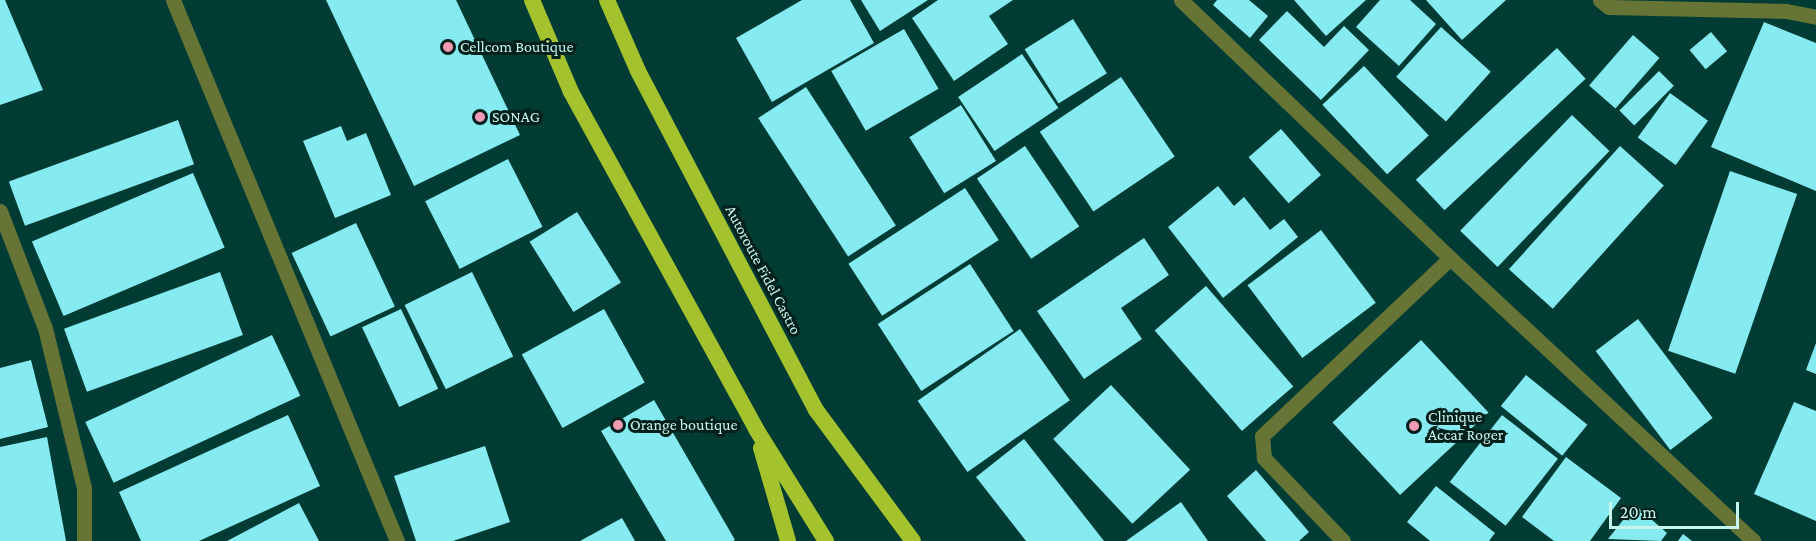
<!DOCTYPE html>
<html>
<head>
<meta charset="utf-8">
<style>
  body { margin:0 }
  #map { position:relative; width:1816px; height:541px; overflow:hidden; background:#003c34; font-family:"Crimson Pro",serif }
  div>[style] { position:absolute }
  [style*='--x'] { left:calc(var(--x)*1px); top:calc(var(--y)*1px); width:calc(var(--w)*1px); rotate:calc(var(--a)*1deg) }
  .building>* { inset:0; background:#85ebf1; transform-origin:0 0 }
  .service>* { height:15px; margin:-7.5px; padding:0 7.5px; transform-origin:7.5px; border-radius:7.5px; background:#667536 }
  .minor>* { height:15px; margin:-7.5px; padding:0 7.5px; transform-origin:7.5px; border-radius:7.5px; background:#667536 }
  .trunk>* { height:16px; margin:-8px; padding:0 8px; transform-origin:8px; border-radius:8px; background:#a4c22e }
  .dots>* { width:16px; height:16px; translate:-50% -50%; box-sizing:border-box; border:3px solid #01201b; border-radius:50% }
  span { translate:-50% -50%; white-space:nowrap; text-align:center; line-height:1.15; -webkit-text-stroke:6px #01201b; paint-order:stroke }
  .poi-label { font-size:16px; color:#c7f4eb }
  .left { translate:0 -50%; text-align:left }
  .street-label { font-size:16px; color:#c7f4eb }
  .scale { position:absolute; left:1609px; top:502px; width:130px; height:27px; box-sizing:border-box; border:3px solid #c7f4eb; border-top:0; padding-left:8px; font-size:18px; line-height:21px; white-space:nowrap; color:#c7f4eb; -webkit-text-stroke:4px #01201b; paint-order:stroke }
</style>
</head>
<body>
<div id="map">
  <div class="building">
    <i style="clip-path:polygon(0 0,5px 0,43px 90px,0 105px)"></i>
    <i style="clip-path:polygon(326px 0,456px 0,520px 135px,414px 186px)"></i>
    <i style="clip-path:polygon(802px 0,850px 0,874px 43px,772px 102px,736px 38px)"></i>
    <i style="clip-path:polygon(861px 0,928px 0,880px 31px)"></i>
    <i style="clip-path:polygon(938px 0,1013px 0,989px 16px,1008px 44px,954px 81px,912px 18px)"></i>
    <i style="clip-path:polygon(1217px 0,1249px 0,1268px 16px,1250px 38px,1213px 5px)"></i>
    <i style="clip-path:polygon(1294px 0,1366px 0,1326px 36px)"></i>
    <i style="clip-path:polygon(1380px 0,1410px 0,1436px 24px,1399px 66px,1356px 27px)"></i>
    <i style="clip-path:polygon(1426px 0,1506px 0,1462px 40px)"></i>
    <i style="clip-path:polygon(1287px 11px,1324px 47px,1344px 26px,1369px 50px,1321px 100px,1259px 40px)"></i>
    <i style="left:1073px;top:19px;width:64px;height:57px;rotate:58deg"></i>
    <i style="clip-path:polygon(1764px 22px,1816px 43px,1816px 191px,1711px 147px)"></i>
    <i style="left:1441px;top:27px;width:67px;height:67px;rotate:42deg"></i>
    <i style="left:904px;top:29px;width:69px;height:84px;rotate:60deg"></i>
    <i style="left:1711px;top:32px;width:25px;height:28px;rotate:50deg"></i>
    <i style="left:1633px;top:35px;width:35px;height:67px;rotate:41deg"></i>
    <i style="left:1557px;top:48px;width:42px;height:193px;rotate:47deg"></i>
    <i style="left:1022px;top:54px;width:65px;height:77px;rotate:56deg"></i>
    <i style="left:1364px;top:66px;width:95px;height:57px;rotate:47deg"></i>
    <i style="left:1659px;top:71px;width:21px;height:56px;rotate:45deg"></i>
    <i style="left:1121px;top:77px;width:96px;height:98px;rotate:56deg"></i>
    <i style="left:806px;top:87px;width:165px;height:57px;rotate:57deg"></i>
    <i style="left:1670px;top:93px;width:47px;height:55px;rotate:36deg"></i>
    <i style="left:961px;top:105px;width:66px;height:61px;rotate:58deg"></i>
    <i style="left:1572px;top:115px;width:52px;height:161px;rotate:44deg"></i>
    <i style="left:178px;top:120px;width:47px;height:180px;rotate:70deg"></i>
    <i style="clip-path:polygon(341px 126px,347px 141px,366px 133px,391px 195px,335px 218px,303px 141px)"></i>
    <i style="left:1281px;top:129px;width:61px;height:43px;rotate:49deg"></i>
    <i style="left:1025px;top:146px;width:97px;height:58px;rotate:56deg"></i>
    <i style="left:1620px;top:146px;width:59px;height:166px;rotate:42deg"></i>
    <i style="left:508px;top:159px;width:76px;height:93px;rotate:63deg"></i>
    <i style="left:1730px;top:171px;width:71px;height:190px;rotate:19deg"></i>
    <i style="left:193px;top:173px;width:81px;height:175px;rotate:67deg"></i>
    <i style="clip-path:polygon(1218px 186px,1234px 206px,1244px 197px,1270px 230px,1284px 219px,1298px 237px,1223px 298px,1168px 227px)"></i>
    <i style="left:965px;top:188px;width:62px;height:139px;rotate:57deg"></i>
    <i style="left:577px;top:212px;width:83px;height:56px;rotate:58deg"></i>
    <i style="left:356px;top:223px;width:92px;height:71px;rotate:65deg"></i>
    <i style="left:1321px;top:230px;width:91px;height:92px;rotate:53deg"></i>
    <i style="clip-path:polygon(1144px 238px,1169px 275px,1121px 308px,1142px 339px,1084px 379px,1037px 311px)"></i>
    <i style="left:970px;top:264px;width:80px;height:110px;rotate:57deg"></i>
    <i style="left:220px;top:272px;width:67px;height:166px;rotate:70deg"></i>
    <i style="left:472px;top:272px;width:94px;height:75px;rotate:64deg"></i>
    <i style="left:1206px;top:286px;width:133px;height:68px;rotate:49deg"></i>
    <i style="left:401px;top:309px;width:88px;height:43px;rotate:65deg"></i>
    <i style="left:604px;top:309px;width:84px;height:94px;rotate:61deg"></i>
    <i style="left:1638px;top:319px;width:124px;height:53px;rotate:53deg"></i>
    <i style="left:1020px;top:329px;width:87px;height:125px;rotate:55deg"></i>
    <i style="left:272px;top:335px;width:67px;height:206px;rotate:65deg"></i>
    <i style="left:1421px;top:340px;width:99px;height:121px;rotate:47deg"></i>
    <i style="clip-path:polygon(1816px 343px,1816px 374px,1806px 370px)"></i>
    <i style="clip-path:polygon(31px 360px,48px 427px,0 439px,0 368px)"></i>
    <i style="left:1526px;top:375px;width:79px;height:40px;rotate:39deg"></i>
    <i style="left:1111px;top:385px;width:116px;height:79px;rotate:47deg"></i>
    <i style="clip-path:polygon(654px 400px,735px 540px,733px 541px,666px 541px,601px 431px)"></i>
    <i style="clip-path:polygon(1794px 402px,1816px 411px,1816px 521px,1754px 494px)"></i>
    <i style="clip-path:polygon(288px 415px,320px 486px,199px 541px,141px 541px,119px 492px)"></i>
    <i style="left:1502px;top:415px;width:71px;height:85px;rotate:38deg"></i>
    <i style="clip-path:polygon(47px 437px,66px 541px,0 541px,0 447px)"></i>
    <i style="clip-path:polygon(1024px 439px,1104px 541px,1026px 541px,976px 477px)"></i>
    <i style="clip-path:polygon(485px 446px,510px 522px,453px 541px,416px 541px,394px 476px)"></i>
    <i style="clip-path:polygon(1566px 457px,1621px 498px,1590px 541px,1554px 541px,1522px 517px)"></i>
    <i style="clip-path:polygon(1256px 470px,1309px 532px,1299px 541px,1266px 541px,1227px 496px)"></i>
    <i style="clip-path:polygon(1436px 486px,1495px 533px,1489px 541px,1430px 541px,1407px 522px)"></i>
    <i style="clip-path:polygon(1181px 502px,1208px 541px,1126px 541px)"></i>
    <i style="clip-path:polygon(299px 503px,319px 541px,227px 541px)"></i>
    <i style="clip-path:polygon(1635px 505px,1667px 533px,1661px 541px,1608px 539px)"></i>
    <i style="clip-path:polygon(622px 518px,635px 541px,580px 541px)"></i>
    <i style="clip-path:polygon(1683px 534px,1692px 541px,1678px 541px)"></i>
  </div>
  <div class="service">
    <i style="--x:1600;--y:0;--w:11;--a:38"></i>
    <i style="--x:1609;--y:7;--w:177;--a:1.3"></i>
    <i style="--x:1786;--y:11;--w:31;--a:11"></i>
  </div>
  <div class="minor">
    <i style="--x:173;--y:0;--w:586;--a:67.51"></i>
    <i style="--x:1181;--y:0;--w:373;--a:43.8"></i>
    <i style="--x:1450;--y:258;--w:415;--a:43"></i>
    <i style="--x:0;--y:211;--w:125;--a:69"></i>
    <i style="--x:45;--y:328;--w:165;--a:76.3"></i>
    <i style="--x:84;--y:488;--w:53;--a:90"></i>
    <i style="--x:1343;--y:541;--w:115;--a:-133.6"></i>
    <i style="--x:1264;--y:458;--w:22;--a:-95"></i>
    <i style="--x:1262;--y:436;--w:259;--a:-43.4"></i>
  </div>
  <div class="trunk">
    <i style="--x:532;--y:0;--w:100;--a:67"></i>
    <i style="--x:571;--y:92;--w:384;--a:61.2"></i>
    <i style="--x:756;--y:429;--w:132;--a:58"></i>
    <i style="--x:607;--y:0;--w:77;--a:66.4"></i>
    <i style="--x:638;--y:71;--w:383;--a:62.3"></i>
    <i style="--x:816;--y:410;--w:163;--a:53.5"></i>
    <i style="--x:761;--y:448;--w:97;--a:73.8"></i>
  </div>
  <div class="dots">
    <i style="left:448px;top:47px;background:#f19ab3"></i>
    <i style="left:480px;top:117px;background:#f19ab3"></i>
    <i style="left:618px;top:425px;background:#f19ab3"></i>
    <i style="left:1414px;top:426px;background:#f19ab3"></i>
  </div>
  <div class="poi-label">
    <span class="left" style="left:460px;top:47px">Cellcom Boutique</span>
    <span class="left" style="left:492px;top:117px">SONAG</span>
    <span class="left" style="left:1428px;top:426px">Clinique<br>Accar Roger</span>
    <span class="left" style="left:630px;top:425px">Orange boutique</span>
  </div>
  <div class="street-label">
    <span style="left:763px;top:270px;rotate:62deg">Autoroute Fidel Castro</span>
  </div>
  <div class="scale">20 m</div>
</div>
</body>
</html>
